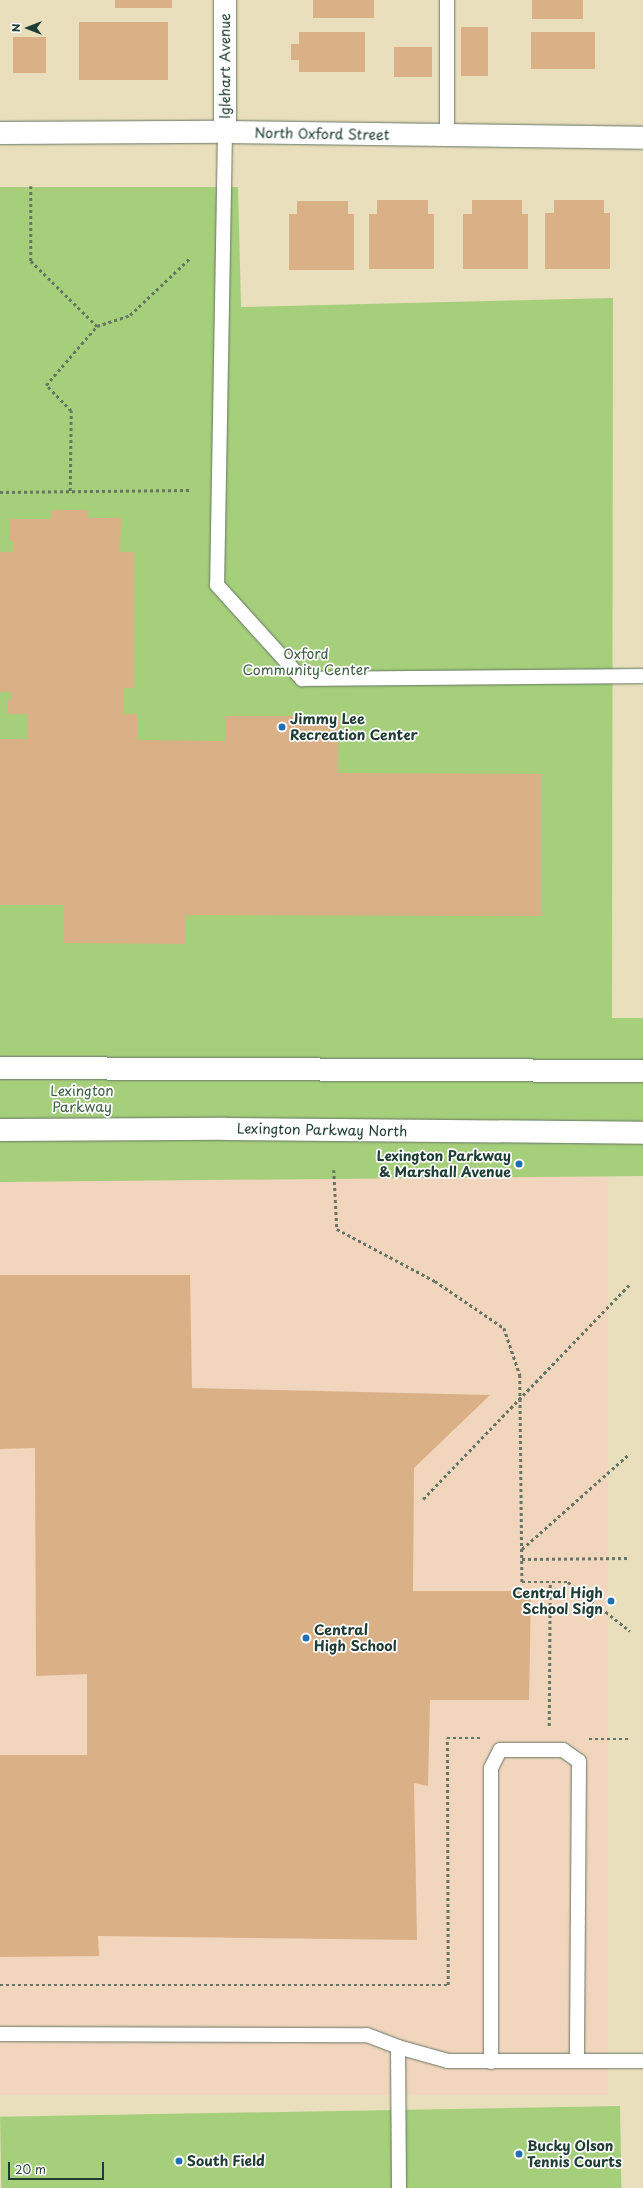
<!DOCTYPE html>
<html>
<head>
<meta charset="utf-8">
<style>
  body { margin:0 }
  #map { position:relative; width:643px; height:2188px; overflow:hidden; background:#e9dfbc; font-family:"Playpen Sans",sans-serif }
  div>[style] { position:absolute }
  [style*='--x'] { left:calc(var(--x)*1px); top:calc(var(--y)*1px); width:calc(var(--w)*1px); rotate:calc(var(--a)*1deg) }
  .built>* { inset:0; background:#f1d5bd; transform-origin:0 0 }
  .green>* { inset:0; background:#a6cf7b; transform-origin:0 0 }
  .building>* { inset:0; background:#dab086; transform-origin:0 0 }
  .path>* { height:2.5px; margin-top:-1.25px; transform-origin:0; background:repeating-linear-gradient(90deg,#667664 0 3px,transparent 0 6px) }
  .roads { filter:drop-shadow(0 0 1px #667664) drop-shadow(0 0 1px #667664) }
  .service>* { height:14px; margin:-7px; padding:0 7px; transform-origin:7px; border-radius:7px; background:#fff }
  .minor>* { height:22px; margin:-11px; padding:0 11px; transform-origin:11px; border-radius:11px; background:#fff }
  .secondary>* { height:22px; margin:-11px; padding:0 11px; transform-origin:11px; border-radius:11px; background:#fff }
  .dots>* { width:11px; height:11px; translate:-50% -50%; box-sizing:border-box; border:2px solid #fff; border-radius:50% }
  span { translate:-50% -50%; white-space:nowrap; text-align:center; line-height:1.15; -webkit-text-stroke:3.5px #fff; paint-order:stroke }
  .street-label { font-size:14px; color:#1f3d34 }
  .park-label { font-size:14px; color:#416246 }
  .poi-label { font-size:14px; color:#1f3d34; font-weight:700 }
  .left { translate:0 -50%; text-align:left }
  .right { translate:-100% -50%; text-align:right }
  .north { position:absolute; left:8px; top:8px; width:40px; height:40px; -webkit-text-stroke:3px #fff; paint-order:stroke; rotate:270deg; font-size:11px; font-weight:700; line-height:16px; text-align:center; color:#1f3d34 }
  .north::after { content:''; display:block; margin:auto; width:14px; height:18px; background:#1f3d34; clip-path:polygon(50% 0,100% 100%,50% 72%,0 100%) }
  .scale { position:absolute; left:8px; top:2162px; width:96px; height:18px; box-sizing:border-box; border:2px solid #1f3d34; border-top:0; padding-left:5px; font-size:12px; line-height:14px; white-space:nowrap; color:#1f3d34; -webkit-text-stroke:3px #fff; paint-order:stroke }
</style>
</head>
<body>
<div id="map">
  <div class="built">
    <i style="left:608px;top:1176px;width:919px;height:608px;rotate:90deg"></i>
  </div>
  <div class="green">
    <i style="clip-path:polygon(0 187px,238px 187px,241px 307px,613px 298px,612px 1018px,643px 1018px,643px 1176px,0 1182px)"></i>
    <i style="left:620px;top:2106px;width:82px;height:620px;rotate:89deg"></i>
  </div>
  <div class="building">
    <i style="left:115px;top:0;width:57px;height:8px"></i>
    <i style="left:313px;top:0;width:61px;height:18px"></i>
    <i style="left:532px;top:0;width:51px;height:19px"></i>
    <i style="left:79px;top:22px;width:89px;height:58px"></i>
    <i style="left:461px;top:27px;width:27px;height:49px"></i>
    <i style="clip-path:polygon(299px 32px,365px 32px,365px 72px,299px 72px,299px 60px,291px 60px,291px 44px,299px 44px)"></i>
    <i style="left:531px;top:32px;width:64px;height:37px"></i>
    <i style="left:13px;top:37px;width:33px;height:36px"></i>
    <i style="left:394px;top:47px;width:38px;height:30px"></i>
    <i style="clip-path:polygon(377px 200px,428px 200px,428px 214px,434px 214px,434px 269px,369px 269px,369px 214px,377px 214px)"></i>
    <i style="clip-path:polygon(472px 200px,522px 200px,522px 214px,528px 214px,528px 269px,463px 269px,463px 214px,472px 214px)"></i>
    <i style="clip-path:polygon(554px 200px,604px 200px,604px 213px,610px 213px,610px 269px,545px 269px,545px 213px,554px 213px)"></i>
    <i style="clip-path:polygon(297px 201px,348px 201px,348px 214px,354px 214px,354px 270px,289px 270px,289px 214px,297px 214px)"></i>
    <i style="clip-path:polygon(52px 510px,88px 510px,88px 518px,121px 518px,120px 552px,133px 552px,133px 688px,123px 688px,123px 714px,137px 714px,137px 740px,225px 741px,225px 716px,339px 716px,338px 773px,542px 774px,542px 916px,186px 915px,186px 944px,63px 943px,63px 905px,0 905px,0 739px,28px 739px,28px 714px,7px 714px,7px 700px,11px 700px,11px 692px,0 692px,0 552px,14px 552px,14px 541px,9px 541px,9px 519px,52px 519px)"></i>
    <i style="clip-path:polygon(0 1275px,190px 1275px,192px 1388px,490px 1395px,414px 1468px,413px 1591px,531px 1591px,529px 1700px,430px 1700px,428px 1786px,414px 1783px,417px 1940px,98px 1936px,99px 1956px,0 1957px,0 1755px,87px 1755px,87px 1674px,36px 1676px,35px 1448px,0 1449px)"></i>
  </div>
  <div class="path">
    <i style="--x:31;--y:186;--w:75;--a:90"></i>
    <i style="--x:31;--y:261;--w:93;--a:44.6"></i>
    <i style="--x:70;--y:491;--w:80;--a:-89.3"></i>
    <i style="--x:71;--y:411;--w:36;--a:-134"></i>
    <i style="--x:46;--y:385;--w:78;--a:-49.2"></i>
    <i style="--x:97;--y:326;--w:35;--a:-18"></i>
    <i style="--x:130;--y:315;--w:83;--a:-43.5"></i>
    <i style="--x:0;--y:492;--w:190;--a:-0.6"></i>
    <i style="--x:334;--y:1170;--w:59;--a:87.1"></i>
    <i style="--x:337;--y:1229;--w:111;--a:28"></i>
    <i style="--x:435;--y:1281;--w:83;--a:34.3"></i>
    <i style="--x:504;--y:1328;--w:50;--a:71.2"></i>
    <i style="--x:520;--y:1375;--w:207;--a:89.4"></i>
    <i style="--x:522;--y:1582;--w:46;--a:0"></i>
    <i style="--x:568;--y:1582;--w:79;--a:38.3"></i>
    <i style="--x:423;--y:1499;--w:297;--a:-46.1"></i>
    <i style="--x:522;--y:1549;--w:144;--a:-41.6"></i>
    <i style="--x:522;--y:1559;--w:108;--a:-0.5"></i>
    <i style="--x:549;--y:1726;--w:144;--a:-89.6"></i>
    <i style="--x:589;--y:1739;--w:41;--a:0"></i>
    <i style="--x:0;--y:1985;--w:448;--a:0"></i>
    <i style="--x:448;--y:1985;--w:247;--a:-90.2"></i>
    <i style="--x:447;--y:1738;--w:33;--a:0"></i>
  </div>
  <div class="roads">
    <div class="service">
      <i style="--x:225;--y:132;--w:453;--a:91"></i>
      <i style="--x:217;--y:585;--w:127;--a:47.9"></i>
      <i style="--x:302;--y:679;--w:341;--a:-0.5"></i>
      <i style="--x:447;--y:136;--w:136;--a:-90"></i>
      <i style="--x:0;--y:2034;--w:367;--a:0.2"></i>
      <i style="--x:367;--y:2035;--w:33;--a:21"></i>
      <i style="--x:398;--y:2047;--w:52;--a:15.6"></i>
      <i style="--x:448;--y:2061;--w:195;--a:0"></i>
      <i style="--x:398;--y:2047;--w:141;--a:89.6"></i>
      <i style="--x:491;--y:2062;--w:294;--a:-90"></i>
      <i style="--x:491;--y:1768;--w:20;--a:-63"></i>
      <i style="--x:500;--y:1750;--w:63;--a:0"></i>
      <i style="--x:563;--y:1750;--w:19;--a:35"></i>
      <i style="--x:579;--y:1761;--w:300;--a:90.4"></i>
    </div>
    <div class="minor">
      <i style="--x:225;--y:0;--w:132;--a:90"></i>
      <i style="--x:0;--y:133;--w:225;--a:-0.3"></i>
      <i style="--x:225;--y:132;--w:418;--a:0.8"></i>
    </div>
    <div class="secondary">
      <i style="--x:0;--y:1068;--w:643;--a:0.27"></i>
      <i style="--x:0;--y:1130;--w:226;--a:-0.3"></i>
      <i style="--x:226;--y:1129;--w:417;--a:0.5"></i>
    </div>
  </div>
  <div class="dots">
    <i style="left:282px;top:727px;background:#1f6fb2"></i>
    <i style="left:519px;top:1164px;background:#1f6fb2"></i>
    <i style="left:611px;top:1601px;background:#1f6fb2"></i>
    <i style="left:306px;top:1638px;background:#1f6fb2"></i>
    <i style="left:519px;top:2154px;background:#1f6fb2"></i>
    <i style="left:179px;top:2161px;background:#1f6fb2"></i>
  </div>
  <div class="street-label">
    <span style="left:225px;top:66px;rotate:-90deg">Iglehart Avenue</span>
    <span style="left:322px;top:134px;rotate:1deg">North Oxford Street</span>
    <span style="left:322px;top:1130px;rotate:1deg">Lexington Parkway North</span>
  </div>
  <div class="park-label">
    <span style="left:306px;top:662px">Oxford<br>Community Center</span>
    <span style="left:82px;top:1099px">Lexington<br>Parkway</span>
  </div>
  <div class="poi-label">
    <span class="left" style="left:290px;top:727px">Jimmy Lee<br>Recreation Center</span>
    <span class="right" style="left:511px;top:1164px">Lexington Parkway<br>&amp; Marshall Avenue</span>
    <span class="right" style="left:603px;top:1601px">Central High<br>School Sign</span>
    <span class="left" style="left:314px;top:1638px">Central<br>High School</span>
    <span class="left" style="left:527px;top:2154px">Bucky Olson<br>Tennis Courts</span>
    <span class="left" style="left:187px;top:2161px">South Field</span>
  </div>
  <div class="north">N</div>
  <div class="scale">20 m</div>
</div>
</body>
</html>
